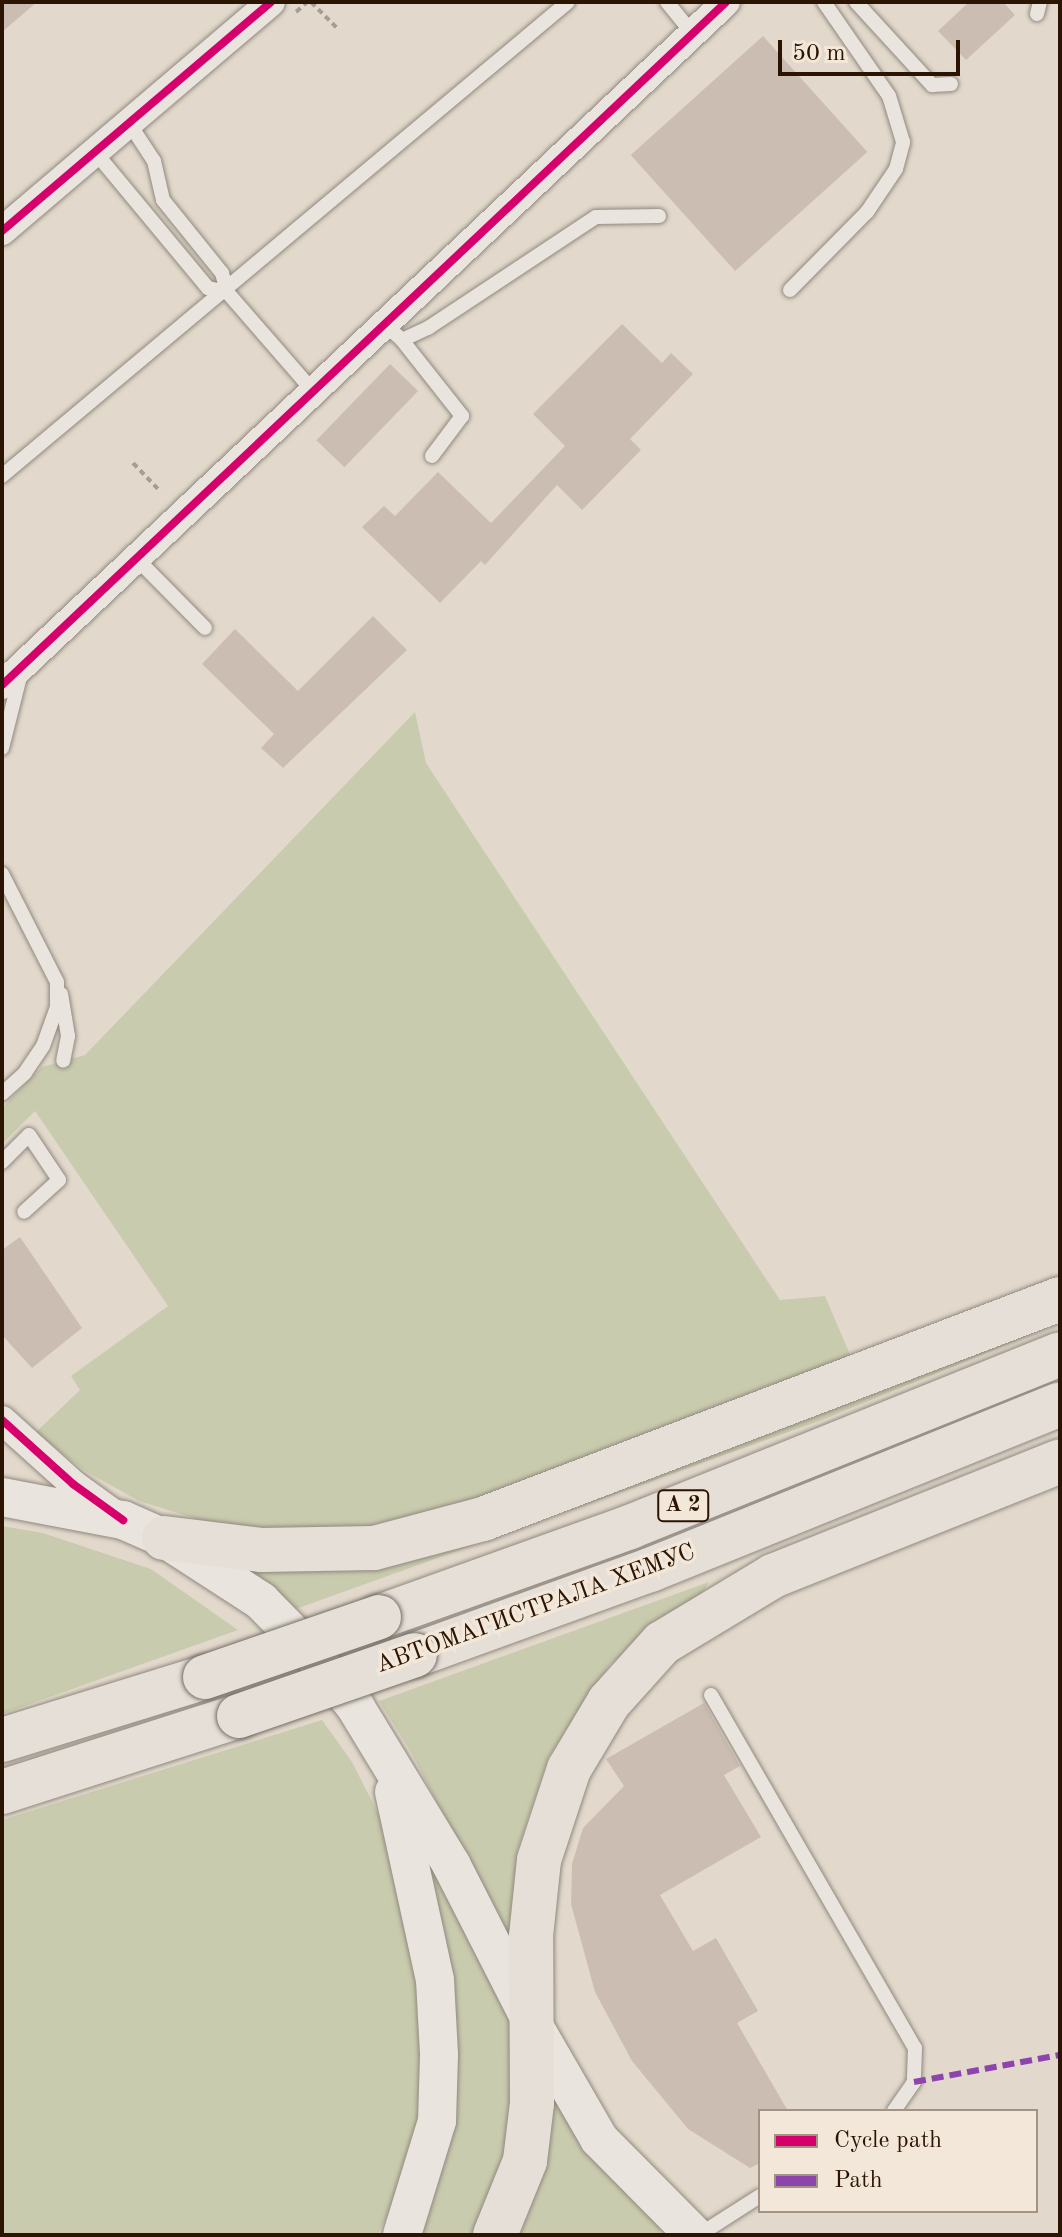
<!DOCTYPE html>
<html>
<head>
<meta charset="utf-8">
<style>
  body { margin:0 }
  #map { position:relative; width:1062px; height:2237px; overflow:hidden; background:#e2d9cc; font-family:"Old Standard TT",serif }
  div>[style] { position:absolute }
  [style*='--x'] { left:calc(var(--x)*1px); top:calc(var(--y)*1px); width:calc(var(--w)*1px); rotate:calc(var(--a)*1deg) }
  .green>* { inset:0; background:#c9cbae }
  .building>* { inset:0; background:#ccbdb2; transform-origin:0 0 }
  .path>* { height:4px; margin-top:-2px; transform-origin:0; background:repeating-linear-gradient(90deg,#a39e96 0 6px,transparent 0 10px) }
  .roads { filter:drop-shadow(0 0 2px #91897f) drop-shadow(0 0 2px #91897f) }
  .lane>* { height:14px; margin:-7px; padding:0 7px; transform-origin:7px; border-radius:7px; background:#e9e4dd }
  .street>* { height:28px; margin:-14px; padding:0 14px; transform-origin:14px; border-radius:14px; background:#e9e4dd }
  .secondary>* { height:38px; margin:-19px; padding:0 19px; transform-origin:19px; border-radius:19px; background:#e9e4dd }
  .highway>* { height:44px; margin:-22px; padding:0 22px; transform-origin:22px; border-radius:22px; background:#e5dfd8 }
  .bridges { filter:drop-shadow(0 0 2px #766e65) drop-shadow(0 0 2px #766e65) }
  .highway-bridge>* { height:44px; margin:-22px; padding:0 22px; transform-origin:22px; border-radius:22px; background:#e5dfd8 }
  .quiet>* { height:6px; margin-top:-3px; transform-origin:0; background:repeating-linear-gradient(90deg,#8e44ad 0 12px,transparent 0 18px) }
  .cycleway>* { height:8px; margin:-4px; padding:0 4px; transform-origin:4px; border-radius:4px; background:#d6006c }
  span { translate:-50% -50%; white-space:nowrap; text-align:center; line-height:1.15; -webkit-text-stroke:7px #f2e7d8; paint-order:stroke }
  .shield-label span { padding:2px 6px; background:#f2e7d8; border:2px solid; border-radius:6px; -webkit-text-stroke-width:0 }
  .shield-label { font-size:22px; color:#2c1402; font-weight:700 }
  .street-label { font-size:24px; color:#2c1402 }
  .frame { position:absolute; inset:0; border:4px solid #2c1402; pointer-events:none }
  .legend { position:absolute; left:758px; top:2109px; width:280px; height:104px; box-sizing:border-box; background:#f2e7d8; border:2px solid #a39382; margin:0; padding:10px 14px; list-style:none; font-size:24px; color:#2c1402 }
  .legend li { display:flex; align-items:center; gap:16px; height:40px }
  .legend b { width:40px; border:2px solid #a39382 }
  .scale { position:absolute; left:778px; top:40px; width:182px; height:36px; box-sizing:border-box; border:4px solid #2c1402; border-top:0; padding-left:10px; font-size:24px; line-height:28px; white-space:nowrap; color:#2c1402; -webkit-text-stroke:6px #f2e7d8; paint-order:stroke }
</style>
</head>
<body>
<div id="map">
  <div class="green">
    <i style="clip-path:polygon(415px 712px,426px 763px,780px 1300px,825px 1296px,854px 1364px,400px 1526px,314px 1536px,223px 1527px,139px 1501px,87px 1472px,35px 1433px,80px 1390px,71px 1376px,168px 1306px,35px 1111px,2px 1144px,2px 1108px,42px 1067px,85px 1055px)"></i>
    <i style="clip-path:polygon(1030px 1325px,1045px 1329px,822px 1420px,293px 1610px,247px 1565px,300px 1568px)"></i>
    <i style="clip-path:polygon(2px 1526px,43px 1533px,151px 1569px,238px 1630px,2px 1714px)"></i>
    <i style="clip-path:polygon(709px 1582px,697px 1603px,611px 1663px,549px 1756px,518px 1849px,512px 1947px,411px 1752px,379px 1701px)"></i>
    <i style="clip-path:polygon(322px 1720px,352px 1762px,382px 1821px,401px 1880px,421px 2013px,423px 2079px,416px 2137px,396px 2199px,377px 2235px,2px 2235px,2px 1820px)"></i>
    <i style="clip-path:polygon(428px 1851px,510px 2009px,517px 2072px,503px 2171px,474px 2235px,414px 2235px,436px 1903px)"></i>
    <i style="clip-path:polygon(539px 2061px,587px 2150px,657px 2219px,661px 2235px,504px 2235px)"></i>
  </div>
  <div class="building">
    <i style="clip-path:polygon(2px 2px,37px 2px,2px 32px)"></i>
    <i style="clip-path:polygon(969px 2px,1003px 2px,1015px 15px,966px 60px,938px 31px)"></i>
    <i style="left:763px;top:36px;width:156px;height:178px;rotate:48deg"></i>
    <i style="clip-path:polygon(622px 324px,662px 363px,671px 353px,693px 374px,630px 439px,641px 450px,582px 510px,557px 485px,485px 565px,481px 561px,440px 603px,362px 527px,384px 506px,395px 516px,438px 472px,491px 523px,565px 446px,533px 414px)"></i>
    <i style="left:390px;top:364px;width:39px;height:106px;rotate:44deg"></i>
    <i style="clip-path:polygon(373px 616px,407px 650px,283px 768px,261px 748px,274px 734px,202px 664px,235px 629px,298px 691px)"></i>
    <i style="clip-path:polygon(20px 1237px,82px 1328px,32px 1368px,2px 1335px,2px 1250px)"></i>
    <i style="clip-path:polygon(704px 1703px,740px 1766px,724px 1775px,761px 1837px,660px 1895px,693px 1951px,716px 1938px,758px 2011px,737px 2023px,788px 2111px,760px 2111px,760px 2163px,750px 2168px,688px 2129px,632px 2061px,595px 1992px,571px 1904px,572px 1864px,583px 1828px,624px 1786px,606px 1759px)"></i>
  </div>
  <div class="path">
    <i style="--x:311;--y:2;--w:38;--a:45"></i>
    <i style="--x:296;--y:12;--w:15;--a:-42"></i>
    <i style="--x:133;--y:463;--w:39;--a:46"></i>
  </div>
  <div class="roads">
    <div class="lane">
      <i style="--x:667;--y:2;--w:41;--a:50.9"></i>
      <i style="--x:856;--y:2;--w:113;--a:47.5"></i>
      <i style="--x:932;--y:85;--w:19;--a:-3"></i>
      <i style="--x:1037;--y:14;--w:12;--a:-76"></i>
      <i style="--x:129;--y:123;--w:45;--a:56.7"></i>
      <i style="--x:154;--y:161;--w:40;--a:77"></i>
      <i style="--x:163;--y:200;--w:94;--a:51.1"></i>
      <i style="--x:222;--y:273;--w:20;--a:75"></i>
      <i style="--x:227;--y:292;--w:131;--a:49"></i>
      <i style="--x:95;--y:152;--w:177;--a:50.3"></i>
      <i style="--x:208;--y:288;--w:19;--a:12"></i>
      <i style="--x:790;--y:290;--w:110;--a:-45.4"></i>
      <i style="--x:867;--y:212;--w:52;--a:-56"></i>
      <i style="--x:896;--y:169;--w:28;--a:-75"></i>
      <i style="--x:903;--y:142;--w:48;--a:-106.9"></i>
      <i style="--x:889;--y:96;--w:114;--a:-124.7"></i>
      <i style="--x:385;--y:325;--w:23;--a:41"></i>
      <i style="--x:402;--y:340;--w:29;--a:-25"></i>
      <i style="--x:428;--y:328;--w:201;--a:-33.5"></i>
      <i style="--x:596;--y:217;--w:63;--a:-0.9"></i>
      <i style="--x:402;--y:340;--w:97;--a:51.7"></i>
      <i style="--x:462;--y:416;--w:50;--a:126.9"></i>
      <i style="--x:2;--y:476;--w:738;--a:-39.94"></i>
      <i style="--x:134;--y:556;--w:101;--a:45.4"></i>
      <i style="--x:2;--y:748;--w:77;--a:-75.8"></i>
      <i style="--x:2;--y:874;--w:121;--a:63"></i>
      <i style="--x:57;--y:982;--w:25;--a:90"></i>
      <i style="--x:57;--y:1007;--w:41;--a:109.7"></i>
      <i style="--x:43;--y:1046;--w:32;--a:124"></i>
      <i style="--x:25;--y:1073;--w:31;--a:138"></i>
      <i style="--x:61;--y:994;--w:43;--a:80.5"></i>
      <i style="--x:68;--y:1036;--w:25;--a:101"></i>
      <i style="--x:2;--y:1162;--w:38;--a:-45"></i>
      <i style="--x:29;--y:1135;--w:54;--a:56.3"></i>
      <i style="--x:59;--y:1180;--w:47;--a:137.6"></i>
      <i style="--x:711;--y:1695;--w:408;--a:60"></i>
      <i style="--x:915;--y:2048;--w:34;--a:92"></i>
      <i style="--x:914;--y:2082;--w:35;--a:125"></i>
      <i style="--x:699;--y:2235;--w:72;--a:-32.6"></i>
    </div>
    <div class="street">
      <i style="--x:2;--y:231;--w:353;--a:-40.4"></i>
      <i style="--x:2;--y:685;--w:995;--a:-43.33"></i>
      <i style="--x:2;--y:1420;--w:96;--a:42"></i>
      <i style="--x:73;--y:1484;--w:53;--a:35.8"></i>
    </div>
    <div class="secondary">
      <i style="--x:2;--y:1497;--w:123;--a:10.8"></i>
      <i style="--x:123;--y:1520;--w:45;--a:23.7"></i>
      <i style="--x:164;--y:1538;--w:116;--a:33"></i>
      <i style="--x:261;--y:1601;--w:67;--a:45.6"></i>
      <i style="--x:308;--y:1649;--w:74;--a:50.5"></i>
      <i style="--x:355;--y:1706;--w:185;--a:58.7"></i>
      <i style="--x:451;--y:1864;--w:176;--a:63"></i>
      <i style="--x:531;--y:2021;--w:136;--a:60"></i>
      <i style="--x:599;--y:2139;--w:135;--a:45.3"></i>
      <i style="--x:394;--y:1792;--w:192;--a:77.7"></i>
      <i style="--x:435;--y:1980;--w:75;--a:86.9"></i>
      <i style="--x:439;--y:2055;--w:66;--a:91.7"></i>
      <i style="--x:437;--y:2121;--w:119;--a:107.1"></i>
    </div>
    <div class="highway">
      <i style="--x:164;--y:1538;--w:99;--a:7"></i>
      <i style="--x:262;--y:1550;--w:112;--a:-1"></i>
      <i style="--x:374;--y:1548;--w:113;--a:-14.9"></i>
      <i style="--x:483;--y:1519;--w:618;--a:-20.87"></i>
      <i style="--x:379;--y:1617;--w:267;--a:-19.7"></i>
      <i style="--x:630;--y:1527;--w:463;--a:-21.9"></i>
      <i style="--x:415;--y:1655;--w:250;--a:-19.9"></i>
      <i style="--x:650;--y:1570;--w:442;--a:-22"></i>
      <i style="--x:2;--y:1740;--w:213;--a:-17.2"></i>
      <i style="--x:2;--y:1792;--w:249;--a:-17.8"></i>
      <i style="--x:495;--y:2235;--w:80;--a:-67.9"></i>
      <i style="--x:525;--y:2161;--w:58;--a:-83.1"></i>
      <i style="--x:532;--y:2103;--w:167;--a:-90.3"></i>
      <i style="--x:531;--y:1936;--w:76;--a:-84"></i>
      <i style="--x:539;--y:1860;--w:96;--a:-71.8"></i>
      <i style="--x:569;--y:1769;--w:78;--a:-59.2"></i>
      <i style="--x:609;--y:1702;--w:79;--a:-48.1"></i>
      <i style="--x:662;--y:1643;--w:130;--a:-31.1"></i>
      <i style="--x:773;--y:1576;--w:309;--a:-21.8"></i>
    </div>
  </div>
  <div class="bridges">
    <div class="highway-bridge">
      <i style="--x:205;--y:1677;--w:184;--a:-19"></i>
      <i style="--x:239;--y:1716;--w:186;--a:-19.1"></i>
    </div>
  </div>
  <div class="quiet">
    <i style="--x:914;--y:2082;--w:148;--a:-10.5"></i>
  </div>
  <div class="cycleway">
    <i style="--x:2;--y:231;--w:353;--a:-40.4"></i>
    <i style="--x:2;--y:685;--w:995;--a:-43.33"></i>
    <i style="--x:2;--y:1420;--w:96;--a:42"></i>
    <i style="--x:73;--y:1484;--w:62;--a:35.8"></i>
  </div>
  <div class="shield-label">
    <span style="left:683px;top:1506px">A 2</span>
  </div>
  <div class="street-label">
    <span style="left:536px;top:1610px;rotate:-20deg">АВТОМАГИСТРАЛА ХЕМУС</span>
  </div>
  <div class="frame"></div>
  <ul class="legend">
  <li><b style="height:10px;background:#d6006c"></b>Cycle path</li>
  <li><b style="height:10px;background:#8e44ad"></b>Path</li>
  </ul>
  <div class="scale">50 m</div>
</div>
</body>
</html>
